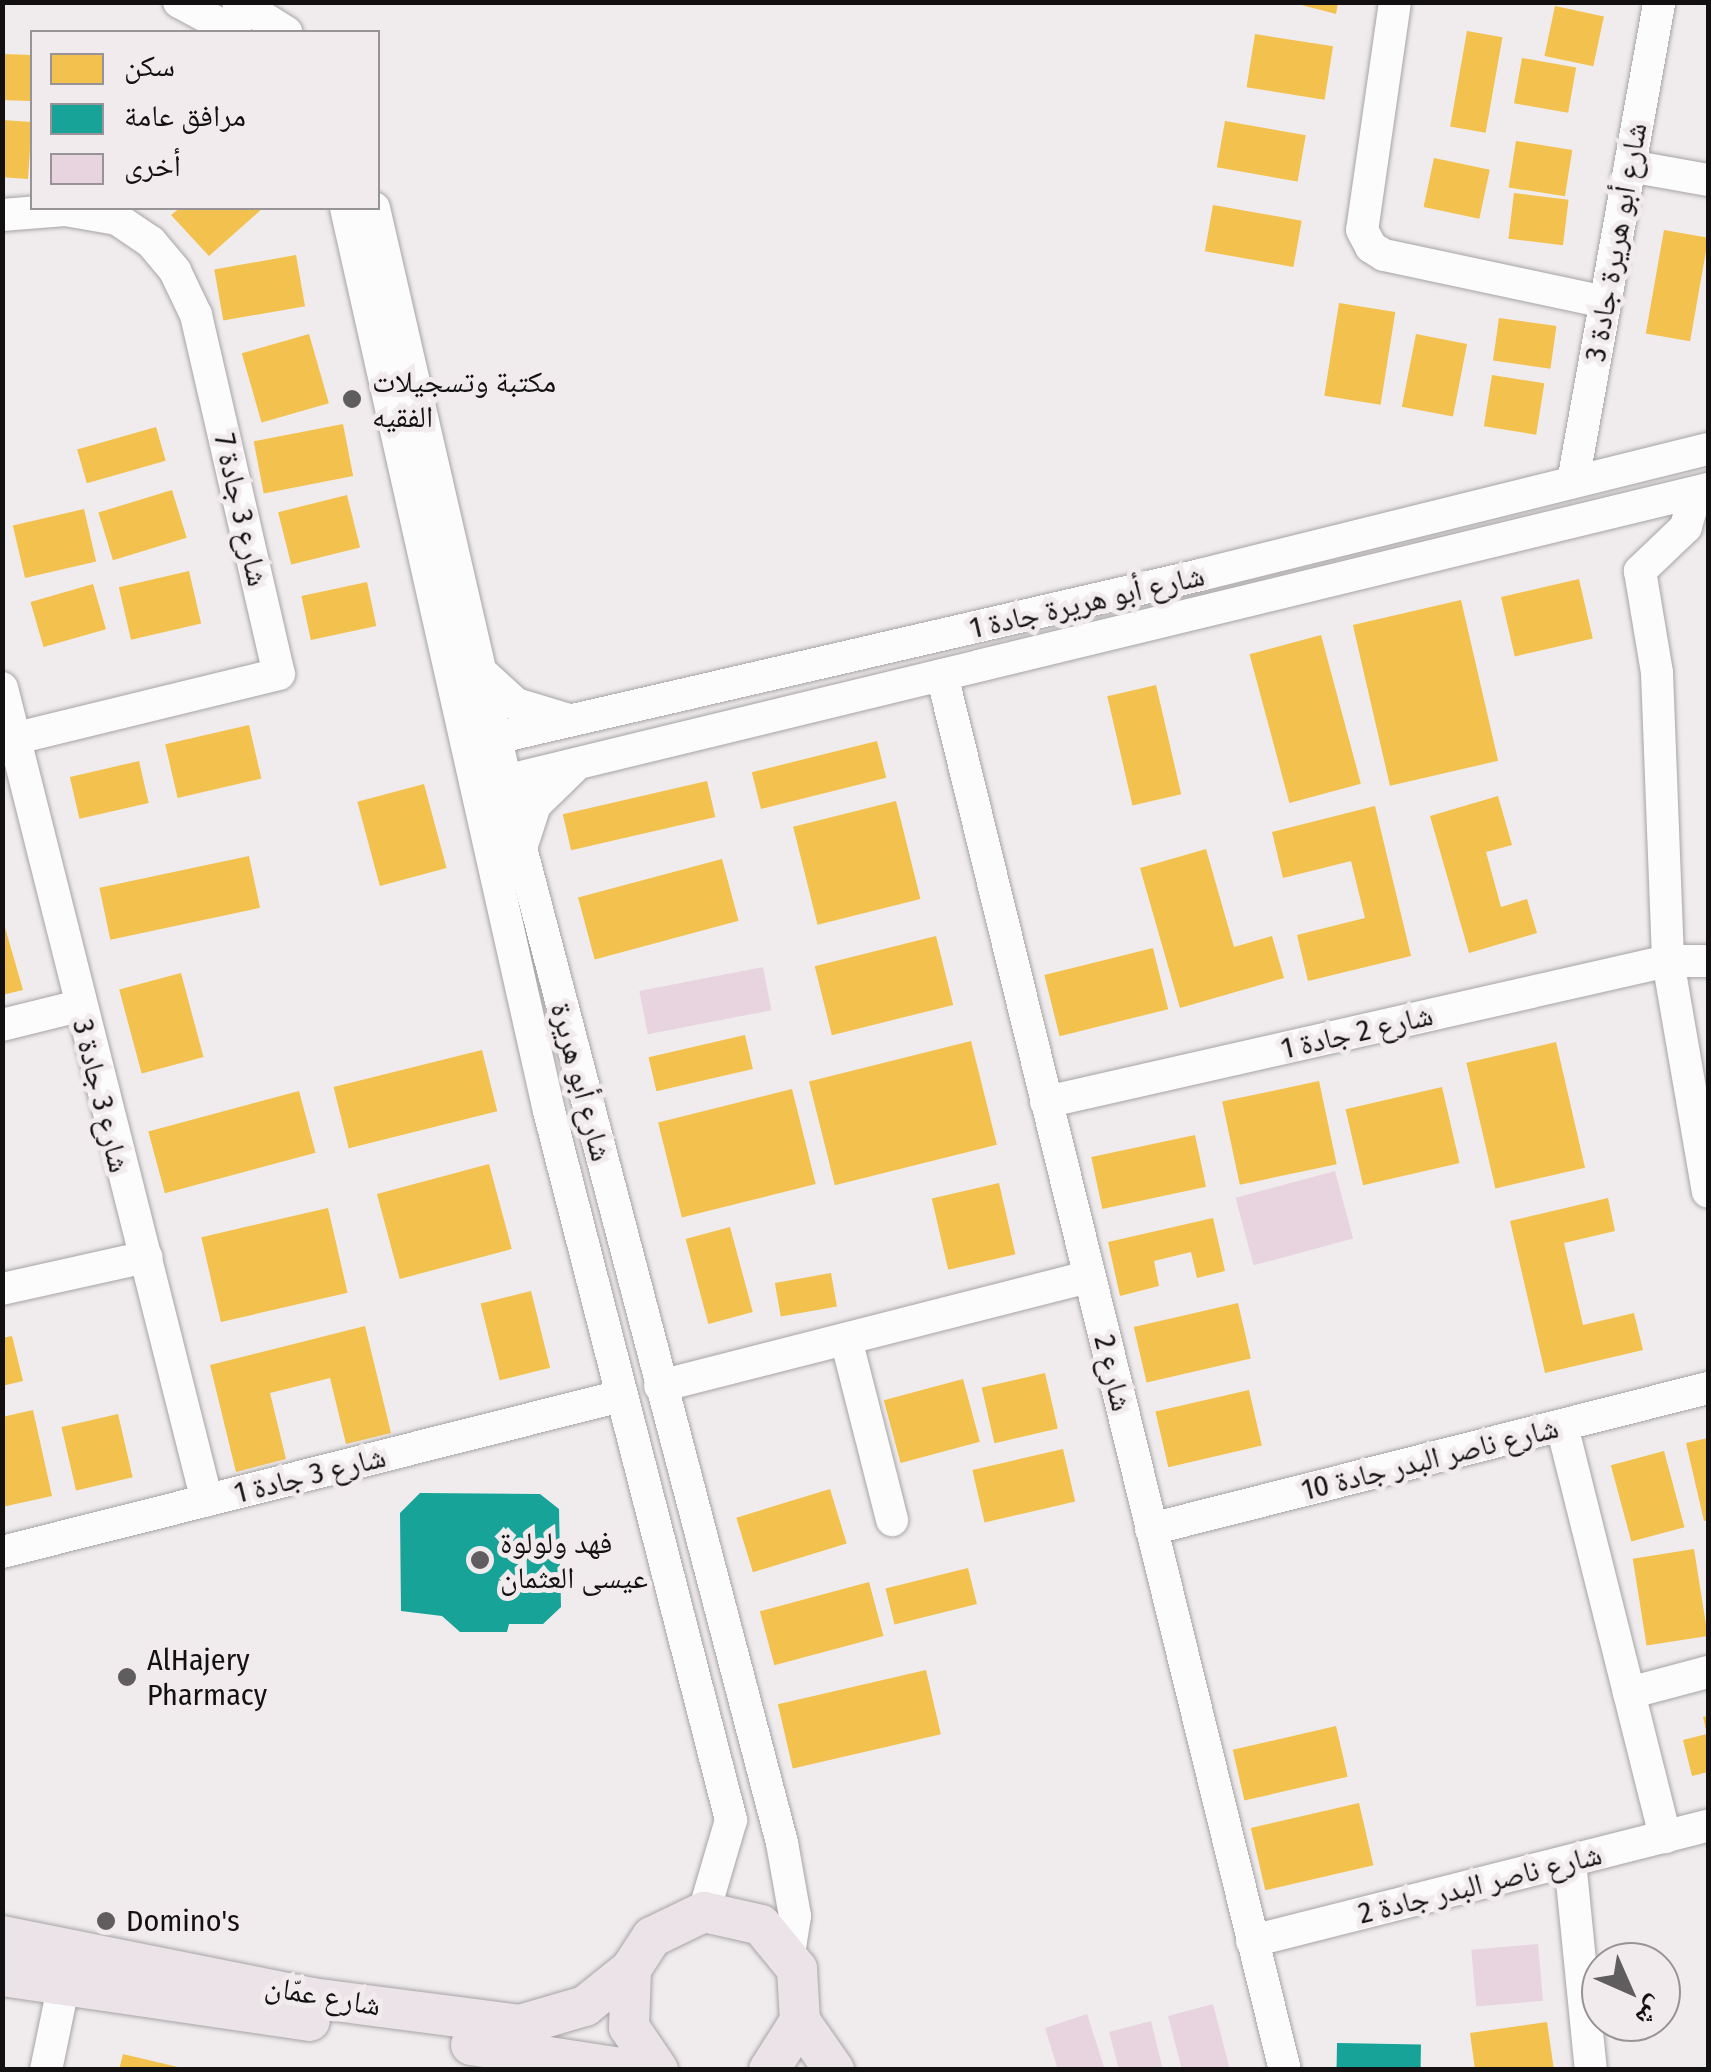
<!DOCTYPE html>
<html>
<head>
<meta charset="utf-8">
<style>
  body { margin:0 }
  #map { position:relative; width:1711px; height:2072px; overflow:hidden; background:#f0ecee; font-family:"Fira Sans Condensed","Noto Naskh Arabic",sans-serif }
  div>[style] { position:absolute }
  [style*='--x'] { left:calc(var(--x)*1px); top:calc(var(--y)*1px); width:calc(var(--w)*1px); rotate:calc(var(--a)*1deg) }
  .homes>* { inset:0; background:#f2c14e; transform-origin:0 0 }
  .public>* { inset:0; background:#17a398; transform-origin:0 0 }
  .building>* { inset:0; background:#e8d4de; transform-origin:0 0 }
  .roads { filter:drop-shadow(0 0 2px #a7a4a5) drop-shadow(0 0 2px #a7a4a5) }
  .minor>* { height:32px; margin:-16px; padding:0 16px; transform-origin:16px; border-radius:16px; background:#fdfcfc }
  .major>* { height:40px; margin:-20px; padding:0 20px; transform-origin:20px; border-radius:20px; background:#ebe3e7 }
  .dots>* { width:28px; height:28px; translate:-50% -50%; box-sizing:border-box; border:5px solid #f1ebee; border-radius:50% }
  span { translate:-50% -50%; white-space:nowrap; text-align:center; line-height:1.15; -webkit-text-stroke:10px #f1ebee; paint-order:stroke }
  .street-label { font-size:30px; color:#121011 }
  .poi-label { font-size:30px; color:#121011 }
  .left { translate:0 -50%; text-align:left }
  .frame { position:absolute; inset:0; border:5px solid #121011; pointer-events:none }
  .legend { position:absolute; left:30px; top:30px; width:350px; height:180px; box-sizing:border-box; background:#f1ebee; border:2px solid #989396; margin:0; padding:12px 18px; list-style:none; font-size:30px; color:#121011 }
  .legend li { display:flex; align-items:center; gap:20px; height:50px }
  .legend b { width:50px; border:2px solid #989396 }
  .north { position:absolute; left:1581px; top:1942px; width:100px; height:100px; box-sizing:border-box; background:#f1ebee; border:2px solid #989396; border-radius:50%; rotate:135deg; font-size:28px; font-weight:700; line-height:40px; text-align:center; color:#121011 }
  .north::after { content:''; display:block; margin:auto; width:35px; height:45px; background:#605d5e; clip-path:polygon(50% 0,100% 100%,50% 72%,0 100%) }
</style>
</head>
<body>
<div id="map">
  <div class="homes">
    <i style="clip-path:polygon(1290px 2px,1338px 2px,1336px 14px)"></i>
    <i style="left:1555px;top:6px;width:50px;height:51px;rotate:12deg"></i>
    <i style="left:1467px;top:31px;width:36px;height:97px;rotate:10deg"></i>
    <i style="left:1255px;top:34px;width:79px;height:54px;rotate:9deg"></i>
    <i style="left:2px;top:54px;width:30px;height:46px;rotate:2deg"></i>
    <i style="left:1522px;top:58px;width:55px;height:46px;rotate:10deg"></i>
    <i style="left:2px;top:120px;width:30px;height:57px;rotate:4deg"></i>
    <i style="left:1225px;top:121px;width:82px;height:47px;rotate:10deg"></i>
    <i style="left:1516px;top:141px;width:57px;height:47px;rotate:9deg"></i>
    <i style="left:1434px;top:158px;width:57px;height:50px;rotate:12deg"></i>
    <i style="left:1514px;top:193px;width:55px;height:46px;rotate:7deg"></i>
    <i style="left:1213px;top:205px;width:90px;height:47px;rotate:10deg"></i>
    <i style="clip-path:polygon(180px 208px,263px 208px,209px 256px,171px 215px)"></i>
    <i style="left:1664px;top:230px;width:45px;height:105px;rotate:10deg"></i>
    <i style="left:296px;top:255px;width:52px;height:83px;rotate:80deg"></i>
    <i style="left:1339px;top:303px;width:57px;height:94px;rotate:9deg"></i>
    <i style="left:1499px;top:318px;width:58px;height:43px;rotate:8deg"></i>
    <i style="left:309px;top:334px;width:72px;height:70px;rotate:74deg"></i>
    <i style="left:1416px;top:334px;width:52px;height:74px;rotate:11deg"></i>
    <i style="left:1492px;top:375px;width:53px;height:52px;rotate:9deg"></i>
    <i style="left:343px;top:424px;width:53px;height:91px;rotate:79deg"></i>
    <i style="left:156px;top:427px;width:35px;height:82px;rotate:74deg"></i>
    <i style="left:172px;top:490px;width:50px;height:77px;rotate:73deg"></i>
    <i style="left:347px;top:495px;width:54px;height:71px;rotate:76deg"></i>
    <i style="left:84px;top:509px;width:54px;height:73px;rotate:77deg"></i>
    <i style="left:189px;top:571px;width:54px;height:72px;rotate:77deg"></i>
    <i style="left:1579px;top:579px;width:61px;height:80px;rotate:77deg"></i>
    <i style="left:367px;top:582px;width:45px;height:67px;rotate:78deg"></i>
    <i style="left:93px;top:584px;width:47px;height:65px;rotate:74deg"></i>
    <i style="left:1461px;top:600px;width:165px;height:111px;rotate:77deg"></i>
    <i style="left:1321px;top:635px;width:154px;height:74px;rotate:75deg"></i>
    <i style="left:1156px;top:685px;width:112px;height:50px;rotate:77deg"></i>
    <i style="left:249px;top:725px;width:55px;height:86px;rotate:77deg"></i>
    <i style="left:877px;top:741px;width:38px;height:129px;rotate:76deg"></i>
    <i style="left:139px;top:761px;width:43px;height:71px;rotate:77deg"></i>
    <i style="left:707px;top:781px;width:37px;height:148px;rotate:77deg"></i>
    <i style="left:424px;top:784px;width:87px;height:69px;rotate:75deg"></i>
    <i style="clip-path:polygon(1498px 796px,1512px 845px,1486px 852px,1501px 907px,1527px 899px,1537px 933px,1469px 953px,1430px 816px)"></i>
    <i style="left:896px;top:801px;width:101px;height:106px;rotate:76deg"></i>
    <i style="clip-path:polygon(1375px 806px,1411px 956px,1308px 981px,1297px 935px,1365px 918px,1351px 861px,1283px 878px,1272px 832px)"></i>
    <i style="clip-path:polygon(1206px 849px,1234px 947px,1272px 936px,1284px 978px,1180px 1008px,1140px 868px)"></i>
    <i style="left:249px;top:856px;width:53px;height:153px;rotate:78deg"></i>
    <i style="left:722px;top:859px;width:64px;height:149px;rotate:75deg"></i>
    <i style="clip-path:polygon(2px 917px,23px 990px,2px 995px)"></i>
    <i style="left:936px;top:936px;width:71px;height:125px;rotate:76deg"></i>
    <i style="left:1153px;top:948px;width:63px;height:112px;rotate:76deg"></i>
    <i style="left:181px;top:973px;width:87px;height:64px;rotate:75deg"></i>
    <i style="left:745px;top:1035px;width:35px;height:99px;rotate:77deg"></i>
    <i style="left:971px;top:1041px;width:107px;height:167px;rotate:76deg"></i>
    <i style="left:1556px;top:1042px;width:129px;height:92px;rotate:77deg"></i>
    <i style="left:482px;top:1050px;width:63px;height:153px;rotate:76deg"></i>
    <i style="left:1319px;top:1081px;width:85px;height:99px;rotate:78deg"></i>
    <i style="left:1442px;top:1087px;width:78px;height:99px;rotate:77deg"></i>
    <i style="left:792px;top:1089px;width:98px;height:138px;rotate:76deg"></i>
    <i style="left:299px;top:1091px;width:64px;height:156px;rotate:75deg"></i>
    <i style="left:1195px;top:1135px;width:53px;height:106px;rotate:78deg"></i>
    <i style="left:489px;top:1164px;width:88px;height:116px;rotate:75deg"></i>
    <i style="left:999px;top:1183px;width:73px;height:69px;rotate:77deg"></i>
    <i style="clip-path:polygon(1608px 1198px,1615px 1231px,1564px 1243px,1583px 1325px,1634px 1313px,1643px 1350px,1545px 1373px,1510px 1221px)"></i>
    <i style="left:328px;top:1208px;width:87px;height:130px;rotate:77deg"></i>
    <i style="clip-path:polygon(1213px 1218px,1225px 1271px,1197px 1278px,1191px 1252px,1154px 1261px,1159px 1286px,1120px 1296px,1108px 1242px)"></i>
    <i style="left:730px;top:1227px;width:88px;height:46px;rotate:75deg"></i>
    <i style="left:831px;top:1273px;width:34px;height:57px;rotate:80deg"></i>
    <i style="left:531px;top:1291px;width:79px;height:52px;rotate:76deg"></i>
    <i style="left:1238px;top:1303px;width:57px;height:107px;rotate:77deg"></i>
    <i style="clip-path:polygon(365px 1326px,391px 1433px,346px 1444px,330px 1378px,270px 1393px,286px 1459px,236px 1472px,210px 1365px)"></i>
    <i style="clip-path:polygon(12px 1336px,23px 1381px,2px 1386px,2px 1338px)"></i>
    <i style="left:1045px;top:1373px;width:57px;height:65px;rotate:77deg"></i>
    <i style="left:963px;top:1379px;width:65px;height:82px;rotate:75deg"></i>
    <i style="left:1249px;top:1390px;width:57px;height:96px;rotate:77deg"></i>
    <i style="clip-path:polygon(33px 1410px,52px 1496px,2px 1507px,2px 1417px)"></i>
    <i style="left:118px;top:1414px;width:65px;height:58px;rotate:77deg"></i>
    <i style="clip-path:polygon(1708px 1438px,1708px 1520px,1704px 1521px,1686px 1443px)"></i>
    <i style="left:1063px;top:1449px;width:54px;height:93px;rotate:77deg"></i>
    <i style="left:1664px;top:1451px;width:79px;height:55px;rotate:75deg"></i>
    <i style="left:830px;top:1489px;width:57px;height:98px;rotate:73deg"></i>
    <i style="left:1694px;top:1549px;width:88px;height:62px;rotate:81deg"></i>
    <i style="left:968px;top:1568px;width:37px;height:85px;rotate:76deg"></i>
    <i style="left:869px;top:1582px;width:56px;height:113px;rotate:75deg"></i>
    <i style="left:926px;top:1670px;width:66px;height:152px;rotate:77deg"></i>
    <i style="clip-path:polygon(1708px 1716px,1708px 1772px,1692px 1776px,1683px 1740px,1707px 1734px,1703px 1717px)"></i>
    <i style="left:1336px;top:1726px;width:52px;height:106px;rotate:77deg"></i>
    <i style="left:1359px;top:1803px;width:64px;height:111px;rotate:77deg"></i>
    <i style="clip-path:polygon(1547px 2022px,1554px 2070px,1475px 2070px,1470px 2033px)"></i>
    <i style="clip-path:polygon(123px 2054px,182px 2068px,182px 2070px,119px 2070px)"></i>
  </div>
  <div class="public">
    <i style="clip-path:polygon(420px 1493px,540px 1494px,559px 1509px,561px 1607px,543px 1624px,509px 1624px,507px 1632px,460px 1632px,442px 1616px,401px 1611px,400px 1513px)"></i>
    <i style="left:1337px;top:2043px;width:84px;height:27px;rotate:1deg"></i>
  </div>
  <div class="building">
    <i style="left:763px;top:967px;width:44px;height:126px;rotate:79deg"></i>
    <i style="left:1335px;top:1171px;width:70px;height:103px;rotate:75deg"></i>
    <i style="left:1538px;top:1944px;width:57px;height:67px;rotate:85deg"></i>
    <i style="clip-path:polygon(1213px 2004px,1230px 2070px,1182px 2070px,1168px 2016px)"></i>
    <i style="clip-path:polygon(1087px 2014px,1105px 2070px,1058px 2070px,1045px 2028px)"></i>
    <i style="clip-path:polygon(1151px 2021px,1163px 2070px,1119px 2070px,1109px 2032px)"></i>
  </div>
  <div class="roads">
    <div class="minor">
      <i style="--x:179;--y:2;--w:64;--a:28.2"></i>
      <i style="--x:238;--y:2;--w:57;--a:32"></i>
      <i style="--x:1395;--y:2;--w:230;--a:98.2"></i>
      <i style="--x:1362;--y:230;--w:19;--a:62"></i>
      <i style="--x:1371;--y:247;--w:15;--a:32"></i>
      <i style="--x:1384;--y:255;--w:226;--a:12"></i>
      <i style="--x:1630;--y:166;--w:79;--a:10.2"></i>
      <i style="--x:346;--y:208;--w:926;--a:77.33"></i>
      <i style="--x:549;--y:1111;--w:732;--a:75.6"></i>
      <i style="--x:731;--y:1820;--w:96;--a:106.4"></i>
      <i style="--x:374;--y:208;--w:657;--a:77.06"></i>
      <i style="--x:521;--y:848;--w:1029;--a:75.3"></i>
      <i style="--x:782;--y:1843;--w:74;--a:79.9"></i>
      <i style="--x:795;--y:1916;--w:37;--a:99"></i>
      <i style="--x:2;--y:215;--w:63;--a:-4.5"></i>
      <i style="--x:65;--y:210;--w:53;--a:9.8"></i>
      <i style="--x:117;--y:219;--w:41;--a:34.1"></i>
      <i style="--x:151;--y:242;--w:38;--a:50"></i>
      <i style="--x:175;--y:271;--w:49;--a:64.5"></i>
      <i style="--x:196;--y:315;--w:368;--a:77"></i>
      <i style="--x:279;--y:674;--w:274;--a:166.3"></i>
      <i style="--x:1573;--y:482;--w:488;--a:-79.8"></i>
      <i style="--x:1686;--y:495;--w:15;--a:70"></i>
      <i style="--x:1691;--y:509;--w:19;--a:106"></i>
      <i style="--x:1686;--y:527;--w:64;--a:136.3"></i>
      <i style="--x:1640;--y:571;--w:103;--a:80.5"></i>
      <i style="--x:1657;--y:673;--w:288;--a:87.8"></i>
      <i style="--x:1668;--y:961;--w:234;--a:80.2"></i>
      <i style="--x:480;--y:671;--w:49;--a:42.5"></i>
      <i style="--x:516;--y:704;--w:55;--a:16.8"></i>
      <i style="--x:942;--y:675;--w:1437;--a:76.19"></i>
      <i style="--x:2;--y:688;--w:838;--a:75.85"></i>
      <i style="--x:478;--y:742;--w:741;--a:-13.02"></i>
      <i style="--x:1200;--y:575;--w:523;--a:-13.93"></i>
      <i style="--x:484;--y:786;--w:1260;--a:-13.64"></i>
      <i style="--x:521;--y:848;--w:45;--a:-72"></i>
      <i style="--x:535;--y:805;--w:54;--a:-44.3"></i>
      <i style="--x:2;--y:1025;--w:79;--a:-13.9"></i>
      <i style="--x:1046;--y:1102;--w:638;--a:-12.77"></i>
      <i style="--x:1668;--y:961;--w:40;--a:0"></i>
      <i style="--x:2;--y:1289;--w:148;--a:-12.5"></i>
      <i style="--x:846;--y:1339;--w:187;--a:75.7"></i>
      <i style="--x:660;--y:1386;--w:443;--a:-14.3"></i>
      <i style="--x:1562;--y:1426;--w:424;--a:75.9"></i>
      <i style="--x:1151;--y:1529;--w:575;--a:-14.21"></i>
      <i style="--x:2;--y:1552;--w:634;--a:-14.15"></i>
      <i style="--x:1629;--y:1693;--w:82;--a:-14.9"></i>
      <i style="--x:1570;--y:1861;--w:210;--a:84.3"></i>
      <i style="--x:1252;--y:1941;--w:470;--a:-14.2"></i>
      <i style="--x:46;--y:2070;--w:84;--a:-78.3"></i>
    </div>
    <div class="major">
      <i style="--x:2;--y:1936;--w:316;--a:11.3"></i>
      <i style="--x:312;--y:1998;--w:210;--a:7.4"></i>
      <i style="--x:520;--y:2025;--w:68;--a:-16.3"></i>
      <i style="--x:585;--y:2006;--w:59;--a:-38.8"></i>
      <i style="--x:2;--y:1976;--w:311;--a:8.3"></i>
      <i style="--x:800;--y:2021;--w:60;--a:55.2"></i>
      <i style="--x:471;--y:2045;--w:165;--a:8.7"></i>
      <i style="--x:658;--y:2070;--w:52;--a:-124"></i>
      <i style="--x:629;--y:2027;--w:58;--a:-88"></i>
      <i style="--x:631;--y:1969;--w:38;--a:-57"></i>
      <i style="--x:652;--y:1937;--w:58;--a:-25.7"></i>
      <i style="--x:704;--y:1912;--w:58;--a:12.8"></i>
      <i style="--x:761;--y:1925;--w:57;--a:50.7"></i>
      <i style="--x:797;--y:1969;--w:52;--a:86.7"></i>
      <i style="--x:800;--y:2021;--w:58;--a:122.3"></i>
    </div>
  </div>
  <div class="dots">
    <i style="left:352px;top:399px;background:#605d5e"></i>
    <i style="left:480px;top:1560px;background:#605d5e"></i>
    <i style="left:127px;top:1677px;background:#605d5e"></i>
    <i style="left:106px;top:1921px;background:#605d5e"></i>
  </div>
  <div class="street-label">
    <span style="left:1616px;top:242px;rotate:-80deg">شارع أبو هريرة جادة 3</span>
    <span style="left:241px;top:510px;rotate:77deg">شارع 3 جادة 7</span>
    <span style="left:1087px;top:602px;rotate:-13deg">شارع أبو هريرة جادة 1</span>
    <span style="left:1357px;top:1032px;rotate:-13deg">شارع 2 جادة 1</span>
    <span style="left:581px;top:1082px;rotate:75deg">شارع أبو هريرة</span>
    <span style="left:101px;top:1096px;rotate:76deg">شارع 3 جادة 3</span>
    <span style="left:1113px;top:1373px;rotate:76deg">شارع 2</span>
    <span style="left:1430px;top:1459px;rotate:-14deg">شارع ناصر البدر جادة 10</span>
    <span style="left:310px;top:1475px;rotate:-14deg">شارع 3 جادة 1</span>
    <span style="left:1480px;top:1884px;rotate:-14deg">شارع ناصر البدر جادة 2</span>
    <span style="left:323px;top:1996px;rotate:10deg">شارع عمّان</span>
  </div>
  <div class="poi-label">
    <span class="left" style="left:372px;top:399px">مكتبة وتسجيلات<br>الفقيه</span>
    <span class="left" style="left:500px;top:1560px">فهد ولولوة<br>عيسى العثمان</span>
    <span class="left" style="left:147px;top:1677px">AlHajery<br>Pharmacy</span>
    <span class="left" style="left:126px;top:1921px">Domino's</span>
  </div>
  <div class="frame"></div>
  <ul class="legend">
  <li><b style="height:28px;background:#f2c14e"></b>سكن</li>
  <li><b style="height:28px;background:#17a398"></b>مرافق عامة</li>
  <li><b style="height:28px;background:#e8d4de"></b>أخرى</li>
  </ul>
  <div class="north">ش</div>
</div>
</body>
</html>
